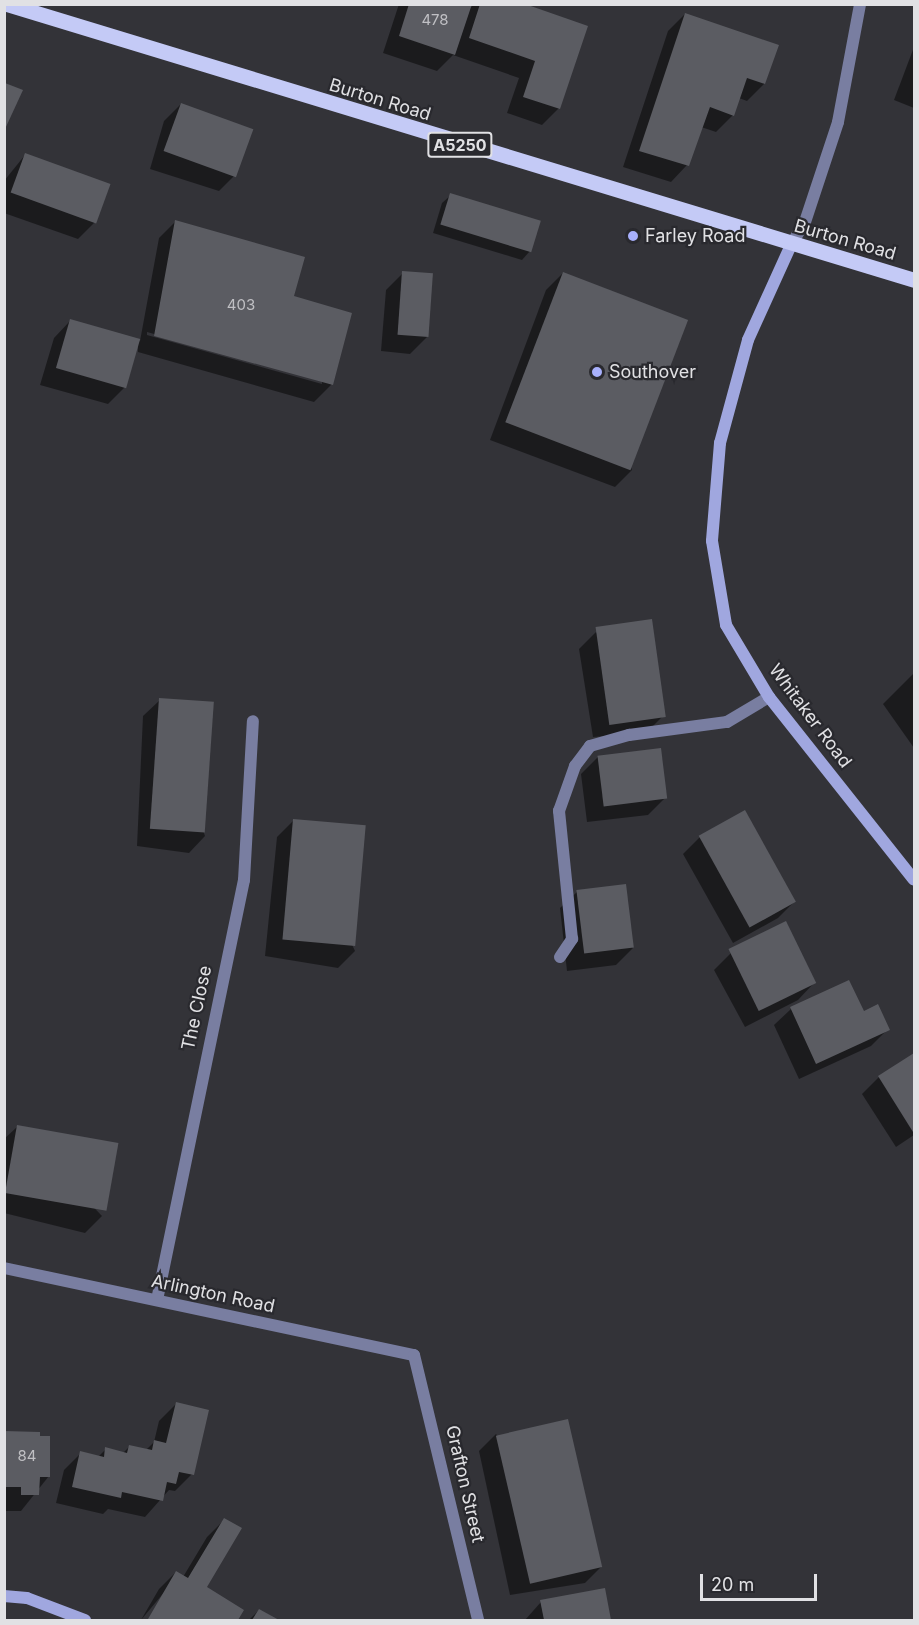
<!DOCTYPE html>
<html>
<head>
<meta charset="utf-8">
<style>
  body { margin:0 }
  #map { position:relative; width:919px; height:1625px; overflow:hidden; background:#333338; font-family:Inter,sans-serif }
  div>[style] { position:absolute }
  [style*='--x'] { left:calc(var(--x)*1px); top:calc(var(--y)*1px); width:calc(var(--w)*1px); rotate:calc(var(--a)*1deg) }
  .shadow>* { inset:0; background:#0007 }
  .building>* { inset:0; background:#5b5c62; transform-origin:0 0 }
  .lane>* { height:12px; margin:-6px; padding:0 6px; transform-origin:6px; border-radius:6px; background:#797ea1 }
  .street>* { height:12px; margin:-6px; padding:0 6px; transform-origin:6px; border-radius:6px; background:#797ea1 }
  .secondary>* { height:12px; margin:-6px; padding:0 6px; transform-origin:6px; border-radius:6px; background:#a0a7df }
  .primary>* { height:15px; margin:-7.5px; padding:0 7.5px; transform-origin:7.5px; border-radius:7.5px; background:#c4caf6 }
  .dots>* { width:16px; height:16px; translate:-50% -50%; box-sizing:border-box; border:3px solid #29292e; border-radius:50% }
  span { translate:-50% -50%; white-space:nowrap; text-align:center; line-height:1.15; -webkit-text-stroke:4.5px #29292e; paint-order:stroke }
  .number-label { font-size:15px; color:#c0c0c4 }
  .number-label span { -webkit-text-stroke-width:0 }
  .shield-label span { padding:2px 4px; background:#29292e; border:2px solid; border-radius:4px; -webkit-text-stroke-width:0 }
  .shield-label { font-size:16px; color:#e1e1e4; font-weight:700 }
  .street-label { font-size:18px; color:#e1e1e4 }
  .poi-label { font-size:18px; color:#e1e1e4 }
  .left { translate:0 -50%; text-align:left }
  .frame { position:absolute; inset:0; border:6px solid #e1e1e4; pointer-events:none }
  .scale { position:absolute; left:700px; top:1574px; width:117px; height:27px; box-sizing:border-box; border:3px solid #e1e1e4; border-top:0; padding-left:8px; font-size:18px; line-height:21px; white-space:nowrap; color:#e1e1e4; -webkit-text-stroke:4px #29292e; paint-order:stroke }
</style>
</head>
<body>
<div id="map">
  <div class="shadow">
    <i style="clip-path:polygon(399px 4px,471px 4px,469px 9px,474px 4px,520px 4px,559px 108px,542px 125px,507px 113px,519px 78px,453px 55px,437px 71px,383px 53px)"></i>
    <i style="clip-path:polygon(685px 14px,777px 46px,764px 84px,747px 101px,739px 98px,733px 115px,716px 132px,701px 127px,687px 165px,671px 182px,623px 167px,668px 31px)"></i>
    <i style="clip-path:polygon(914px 47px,914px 108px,894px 100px)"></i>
    <i style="clip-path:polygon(4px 85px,21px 90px,4px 125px)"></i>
    <i style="clip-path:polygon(181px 104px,236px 174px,219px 191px,150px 169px,164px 121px)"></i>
    <i style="clip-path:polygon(25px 155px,95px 222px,78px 239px,4px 213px,4px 181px)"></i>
    <i style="clip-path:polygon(451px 195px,530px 251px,522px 260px,433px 233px,442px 203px)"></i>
    <i style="clip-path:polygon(evenodd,176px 221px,292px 297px,350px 314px,331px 385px,314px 402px,138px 352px,138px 342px,125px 387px,108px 404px,40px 385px,54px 338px,70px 321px,140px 341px,159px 238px,176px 221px,147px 332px,322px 381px,322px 384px,147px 335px,147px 332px)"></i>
    <i style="clip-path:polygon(403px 273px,427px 337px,410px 354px,381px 351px,386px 290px)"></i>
    <i style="clip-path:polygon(563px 273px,632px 470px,615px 487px,490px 440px,546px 290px)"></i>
    <i style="clip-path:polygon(596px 632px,663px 716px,646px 733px,593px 737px,579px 649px)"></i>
    <i style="clip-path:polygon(914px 673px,914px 748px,883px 704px)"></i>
    <i style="clip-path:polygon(160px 700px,205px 836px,189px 853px,137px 846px,143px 716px)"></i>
    <i style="clip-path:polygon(598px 757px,665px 798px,648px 815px,587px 822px,581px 774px)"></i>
    <i style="clip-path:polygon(294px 820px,355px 951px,338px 968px,265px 956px,277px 837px)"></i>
    <i style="clip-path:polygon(700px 837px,795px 901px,778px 918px,733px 943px,683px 854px)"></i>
    <i style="clip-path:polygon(577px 892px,633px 948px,616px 965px,567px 971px,560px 908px)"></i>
    <i style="clip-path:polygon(731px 953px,814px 983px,798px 1000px,745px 1027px,714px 970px)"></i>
    <i style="clip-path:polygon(791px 1009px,863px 1012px,888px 1029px,871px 1046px,799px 1079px,774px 1025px)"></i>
    <i style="clip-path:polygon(914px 1054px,914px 1135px,896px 1147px,862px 1094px,879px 1077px)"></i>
    <i style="clip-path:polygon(17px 1127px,102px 1216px,85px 1233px,4px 1213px,4px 1139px)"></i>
    <i style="clip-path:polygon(176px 1404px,192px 1474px,175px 1491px,169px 1490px,145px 1517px,108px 1509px,103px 1514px,56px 1503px,64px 1470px,81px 1453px,98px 1457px,106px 1449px,123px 1453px,129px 1447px,145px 1451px,154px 1442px,159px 1421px)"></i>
    <i style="clip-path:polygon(4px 1433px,49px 1476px,21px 1511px,5px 1511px)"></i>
    <i style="clip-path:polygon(496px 1434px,602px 1566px,585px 1583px,510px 1595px,479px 1451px)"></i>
    <i style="clip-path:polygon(224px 1520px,205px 1588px,242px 1611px,237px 1620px,148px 1620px,166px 1590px,141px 1620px,159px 1589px,176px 1572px,183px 1577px,207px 1537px)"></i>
    <i style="clip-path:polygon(604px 1590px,610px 1620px,525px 1620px,541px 1602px)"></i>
    <i style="clip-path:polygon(259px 1610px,276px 1620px,249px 1620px)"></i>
  </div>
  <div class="building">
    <i style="clip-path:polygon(409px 4px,472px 4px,455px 55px,399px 36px)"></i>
    <i style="clip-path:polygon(480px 4px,525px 4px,588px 26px,560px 109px,523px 97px,535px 61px,469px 38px)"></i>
    <i style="clip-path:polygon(685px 13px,779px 45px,765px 84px,747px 78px,734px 116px,710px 107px,689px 166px,639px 151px)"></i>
    <i style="clip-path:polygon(5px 83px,23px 90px,5px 129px)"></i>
    <i style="left:181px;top:103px;width:77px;height:51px;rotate:20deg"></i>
    <i style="left:25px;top:153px;width:91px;height:42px;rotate:20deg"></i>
    <i style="left:450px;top:193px;width:95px;height:33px;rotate:17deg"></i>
    <i style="clip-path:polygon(175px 220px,305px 257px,294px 296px,352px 313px,333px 385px,154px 336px)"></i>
    <i style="left:402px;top:271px;width:31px;height:64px;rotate:4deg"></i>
    <i style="left:563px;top:272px;width:134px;height:161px;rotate:21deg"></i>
    <i style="left:70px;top:319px;width:73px;height:51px;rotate:16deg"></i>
    <i style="left:652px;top:619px;width:99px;height:57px;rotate:82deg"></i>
    <i style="left:159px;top:698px;width:55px;height:131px;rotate:4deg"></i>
    <i style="left:661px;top:748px;width:51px;height:64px;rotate:83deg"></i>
    <i style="left:745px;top:810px;width:105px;height:53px;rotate:61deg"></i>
    <i style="left:293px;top:819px;width:73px;height:121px;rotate:5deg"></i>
    <i style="left:626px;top:884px;width:64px;height:50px;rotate:83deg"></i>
    <i style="left:786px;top:921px;width:69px;height:64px;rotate:64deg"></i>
    <i style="clip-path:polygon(849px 980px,864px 1011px,878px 1004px,890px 1030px,816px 1064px,790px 1007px)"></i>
    <i style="clip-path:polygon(914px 1053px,914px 1131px,913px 1132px,878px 1076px)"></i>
    <i style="left:17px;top:1125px;width:103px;height:69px;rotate:10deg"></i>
    <i style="clip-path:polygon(176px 1402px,209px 1410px,194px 1475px,179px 1472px,176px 1484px,167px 1482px,163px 1501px,122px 1492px,121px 1498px,72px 1487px,80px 1451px,104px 1457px,105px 1447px,127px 1453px,129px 1445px,152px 1450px,154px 1440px,166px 1443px)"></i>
    <i style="left:568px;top:1419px;width:152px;height:74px;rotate:77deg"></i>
    <i style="clip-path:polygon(4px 1431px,40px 1432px,40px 1436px,50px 1436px,50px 1477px,40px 1477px,39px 1495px,21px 1495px,21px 1487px,4px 1487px)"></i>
    <i style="clip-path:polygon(224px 1518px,242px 1528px,207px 1587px,244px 1610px,238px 1620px,148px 1619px,176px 1571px,188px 1578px)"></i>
    <i style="clip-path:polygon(605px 1588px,611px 1620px,544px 1620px,540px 1600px)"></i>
    <i style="clip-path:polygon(259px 1609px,279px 1620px,252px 1620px)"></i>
  </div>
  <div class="lane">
    <i style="--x:560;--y:957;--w:22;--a:-56"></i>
    <i style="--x:572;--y:939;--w:129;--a:-95.8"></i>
    <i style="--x:559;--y:811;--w:48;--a:-70.4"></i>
    <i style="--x:575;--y:766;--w:25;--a:-53"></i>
    <i style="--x:590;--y:746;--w:41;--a:-15.8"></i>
    <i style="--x:629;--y:735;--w:99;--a:-7.6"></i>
    <i style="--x:727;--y:722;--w:49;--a:-30.8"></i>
  </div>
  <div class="street">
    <i style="--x:791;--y:245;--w:27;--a:-59"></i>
    <i style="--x:805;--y:222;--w:105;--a:-71.7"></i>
    <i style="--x:838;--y:122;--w:120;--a:-79.4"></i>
    <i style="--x:4;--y:1268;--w:419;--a:12"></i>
    <i style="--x:414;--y:1355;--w:273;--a:76.4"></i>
    <i style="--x:157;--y:1300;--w:429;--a:-78.3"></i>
    <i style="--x:244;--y:880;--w:159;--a:-86.8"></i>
  </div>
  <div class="secondary">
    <i style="--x:791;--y:245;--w:104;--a:114.4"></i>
    <i style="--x:748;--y:340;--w:107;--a:105.2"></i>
    <i style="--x:720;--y:443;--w:98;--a:94.7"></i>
    <i style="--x:712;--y:541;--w:85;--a:80.5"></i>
    <i style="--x:726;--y:625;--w:84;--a:59.2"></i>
    <i style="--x:769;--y:697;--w:233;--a:51.6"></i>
    <i style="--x:4;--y:1596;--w:23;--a:5"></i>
    <i style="--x:27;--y:1598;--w:62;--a:20.8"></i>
  </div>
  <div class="primary">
    <i style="--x:7;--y:4;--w:948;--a:16.92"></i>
  </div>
  <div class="dots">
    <i style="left:633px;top:236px;background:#a8b0fc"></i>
    <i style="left:597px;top:372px;background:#a8b0fc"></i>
  </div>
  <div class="number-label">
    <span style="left:435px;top:20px">478</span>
    <span style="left:241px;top:305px">403</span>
    <span style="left:27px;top:1456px">84</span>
  </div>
  <div class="shield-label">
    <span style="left:460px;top:145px">A5250</span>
  </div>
  <div class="street-label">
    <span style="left:380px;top:100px;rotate:17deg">Burton Road</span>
    <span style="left:845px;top:240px;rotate:16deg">Burton Road</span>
    <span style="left:810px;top:716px;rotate:53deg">Whitaker Road</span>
    <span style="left:197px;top:1008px;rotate:-78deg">The Close</span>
    <span style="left:213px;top:1294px;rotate:12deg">Arlington Road</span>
    <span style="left:465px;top:1484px;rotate:77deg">Grafton Street</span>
  </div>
  <div class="poi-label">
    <span class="left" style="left:645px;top:236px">Farley Road</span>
    <span class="left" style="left:609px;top:372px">Southover</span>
  </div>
  <div class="frame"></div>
  <div class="scale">20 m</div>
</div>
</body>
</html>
